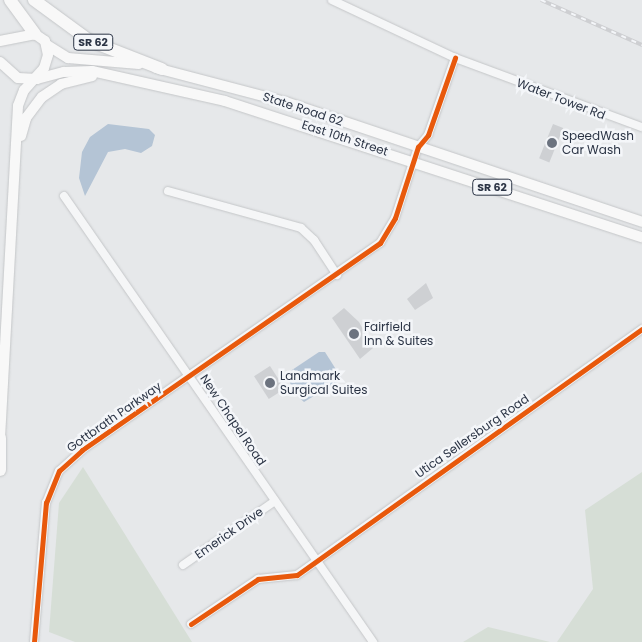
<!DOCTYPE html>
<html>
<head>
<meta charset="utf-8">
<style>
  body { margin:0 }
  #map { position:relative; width:642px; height:642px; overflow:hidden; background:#e6e8ea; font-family:Poppins,sans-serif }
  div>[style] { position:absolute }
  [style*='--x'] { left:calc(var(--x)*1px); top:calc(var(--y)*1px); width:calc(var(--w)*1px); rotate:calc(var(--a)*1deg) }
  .green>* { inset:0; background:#d6ded6 }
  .water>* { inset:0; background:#b4c4d5 }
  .building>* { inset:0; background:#ced0d3; transform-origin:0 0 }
  .roads { filter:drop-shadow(0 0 1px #c4c6c8) drop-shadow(0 0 1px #c4c6c8) }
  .minor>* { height:8px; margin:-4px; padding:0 4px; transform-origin:4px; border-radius:4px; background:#f5f6f7 }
  .major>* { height:10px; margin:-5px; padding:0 5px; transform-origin:5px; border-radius:5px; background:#f8f8f8 }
  .highway>* { height:12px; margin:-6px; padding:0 6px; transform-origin:6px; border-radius:6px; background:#f8f8f8 }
  .rail>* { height:4px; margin-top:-2px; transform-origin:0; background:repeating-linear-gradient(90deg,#f4f6f9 0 5.5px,#cecfd2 0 11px); box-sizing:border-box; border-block:1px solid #cecfd2 }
  .cycleway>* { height:5px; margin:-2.5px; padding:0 2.5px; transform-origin:2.5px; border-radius:2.5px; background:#e8590c }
  .dots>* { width:14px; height:14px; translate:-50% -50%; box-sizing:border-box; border:2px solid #f4f6f9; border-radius:50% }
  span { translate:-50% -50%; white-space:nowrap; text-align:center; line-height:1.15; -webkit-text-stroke:5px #f4f6f9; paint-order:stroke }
  .shield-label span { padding:1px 4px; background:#f4f6f9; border:1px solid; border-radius:4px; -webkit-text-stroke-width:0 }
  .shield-label { font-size:11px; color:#2b3445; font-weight:700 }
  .street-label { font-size:12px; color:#2b3445 }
  .poi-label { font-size:12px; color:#2b3445 }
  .left { translate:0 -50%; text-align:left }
</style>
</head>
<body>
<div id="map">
  <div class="green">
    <i style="clip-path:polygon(83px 467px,192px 642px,75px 642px,49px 632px,59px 503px)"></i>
    <i style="clip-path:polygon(642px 472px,642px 642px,557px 642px,593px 589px,585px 510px)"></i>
    <i style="clip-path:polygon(488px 627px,550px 642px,463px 642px)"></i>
  </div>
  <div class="water">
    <i style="clip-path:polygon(108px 124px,149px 129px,155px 135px,152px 146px,141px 153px,125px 149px,108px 152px,85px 196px,79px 178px,82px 152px,90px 137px)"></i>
    <i style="clip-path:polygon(319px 352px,325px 352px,342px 379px,304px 402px,295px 394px,286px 374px)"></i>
  </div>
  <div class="building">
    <i style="left:553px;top:124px;width:11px;height:37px;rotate:22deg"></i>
    <i style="clip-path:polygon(426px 283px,433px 298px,415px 310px,407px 299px)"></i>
    <i style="clip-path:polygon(344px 308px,359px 322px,373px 348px,360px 359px,332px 318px)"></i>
    <i style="left:270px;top:366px;width:27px;height:19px;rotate:57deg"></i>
  </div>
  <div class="roads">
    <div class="minor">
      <i style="--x:332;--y:0;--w:136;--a:25.2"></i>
      <i style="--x:455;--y:58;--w:199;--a:20.3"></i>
      <i style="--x:168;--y:191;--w:138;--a:15.5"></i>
      <i style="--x:301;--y:228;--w:18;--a:43"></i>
      <i style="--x:314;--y:240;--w:42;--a:56.7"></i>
      <i style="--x:64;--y:196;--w:543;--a:55.28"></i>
      <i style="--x:183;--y:565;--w:112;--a:-34.8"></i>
      <i style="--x:191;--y:624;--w:81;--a:-33.9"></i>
      <i style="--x:258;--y:579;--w:39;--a:-6"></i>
      <i style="--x:297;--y:575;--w:424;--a:-35.5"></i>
      <i style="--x:34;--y:642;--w:140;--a:-85.1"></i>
      <i style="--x:46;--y:503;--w:35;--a:-68"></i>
      <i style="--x:59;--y:471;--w:31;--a:-42"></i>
      <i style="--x:82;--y:450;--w:363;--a:-34.8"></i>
      <i style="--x:380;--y:243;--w:29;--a:-59"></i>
      <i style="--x:395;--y:218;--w:75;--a:-72.1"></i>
      <i style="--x:418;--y:147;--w:16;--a:-50"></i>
      <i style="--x:428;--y:135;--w:82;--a:-70.7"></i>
    </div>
    <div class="major">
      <i style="--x:0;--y:41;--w:36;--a:-11"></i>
      <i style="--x:35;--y:34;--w:12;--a:35"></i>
      <i style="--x:45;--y:41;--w:14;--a:78"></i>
      <i style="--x:48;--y:55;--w:14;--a:107"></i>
      <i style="--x:44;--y:68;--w:30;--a:132"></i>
      <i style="--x:24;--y:90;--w:17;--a:111"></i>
      <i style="--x:18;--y:106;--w:332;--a:93.1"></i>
      <i style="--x:47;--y:45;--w:25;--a:32"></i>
      <i style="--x:68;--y:58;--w:71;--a:4.8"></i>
      <i style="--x:0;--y:62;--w:24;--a:42"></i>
      <i style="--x:18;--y:78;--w:19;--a:3"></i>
      <i style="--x:37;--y:79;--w:28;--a:-15"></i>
      <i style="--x:64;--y:72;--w:28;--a:-2"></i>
      <i style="--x:92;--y:71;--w:136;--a:12.7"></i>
      <i style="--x:225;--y:101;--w:439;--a:18.1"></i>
      <i style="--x:156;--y:68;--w:134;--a:14.7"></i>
      <i style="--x:286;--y:102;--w:376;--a:18.6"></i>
      <i style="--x:21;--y:136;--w:19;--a:-74"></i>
      <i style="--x:26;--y:118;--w:26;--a:-53"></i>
      <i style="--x:42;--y:97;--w:23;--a:-34"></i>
      <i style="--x:61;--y:84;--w:32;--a:-14"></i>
    </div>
    <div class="highway">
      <i style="--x:10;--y:0;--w:42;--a:53.7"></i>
      <i style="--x:34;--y:0;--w:69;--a:36.2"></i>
      <i style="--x:90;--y:41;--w:77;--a:21.3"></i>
      <i style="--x:0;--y:470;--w:32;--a:-90"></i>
    </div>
  </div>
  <div class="rail">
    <i style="--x:541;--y:0;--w:111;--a:24"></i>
  </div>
  <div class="cycleway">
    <i style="--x:191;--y:624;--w:81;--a:-33.9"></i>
    <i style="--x:258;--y:579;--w:39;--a:-6"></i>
    <i style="--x:297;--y:575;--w:424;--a:-35.5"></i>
    <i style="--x:34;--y:642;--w:140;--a:-85.1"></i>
    <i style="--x:46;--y:503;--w:35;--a:-68"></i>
    <i style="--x:59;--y:471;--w:31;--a:-42"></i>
    <i style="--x:82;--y:450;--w:363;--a:-34.8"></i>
    <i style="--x:380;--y:243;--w:29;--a:-59"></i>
    <i style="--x:395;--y:218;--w:75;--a:-72.1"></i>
    <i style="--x:418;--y:147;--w:16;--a:-50"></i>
    <i style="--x:428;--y:135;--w:82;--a:-70.7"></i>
  </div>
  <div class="dots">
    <i style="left:552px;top:143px;background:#6c737f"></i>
    <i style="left:354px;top:334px;background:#6c737f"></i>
    <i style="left:270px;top:383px;background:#6c737f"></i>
  </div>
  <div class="shield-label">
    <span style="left:93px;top:42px">SR 62</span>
    <span style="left:492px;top:187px">SR 62</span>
  </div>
  <div class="street-label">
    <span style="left:561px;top:99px;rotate:21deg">Water Tower Rd</span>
    <span style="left:303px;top:109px;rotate:18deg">State Road 62</span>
    <span style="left:345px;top:138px;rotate:18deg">East 10th Street</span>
    <span style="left:114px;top:417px;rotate:-35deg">Gottbrath Parkway</span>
    <span style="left:233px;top:420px;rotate:56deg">New Chapel Road</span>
    <span style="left:472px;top:436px;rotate:-35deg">Utica Sellersburg Road</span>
    <span style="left:229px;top:533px;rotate:-35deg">Emerick Drive</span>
  </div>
  <div class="poi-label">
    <span class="left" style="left:562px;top:143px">SpeedWash<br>Car Wash</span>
    <span class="left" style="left:364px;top:334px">Fairfield<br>Inn &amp; Suites</span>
    <span class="left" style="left:280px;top:383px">Landmark<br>Surgical Suites</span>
  </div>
</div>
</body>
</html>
